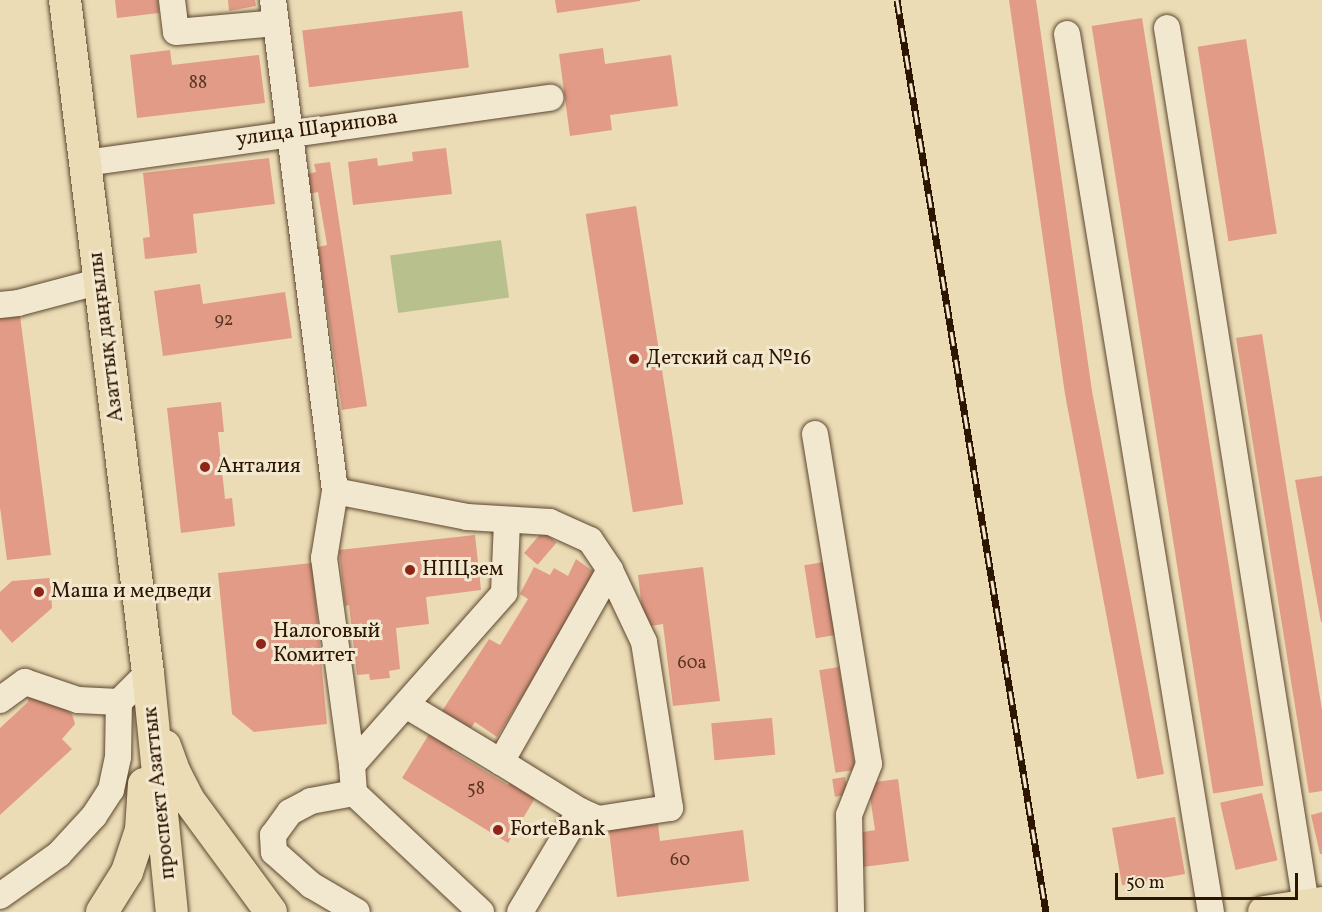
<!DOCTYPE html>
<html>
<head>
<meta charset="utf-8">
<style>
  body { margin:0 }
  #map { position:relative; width:1322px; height:912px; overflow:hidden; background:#ebdcb6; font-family:Vollkorn,serif }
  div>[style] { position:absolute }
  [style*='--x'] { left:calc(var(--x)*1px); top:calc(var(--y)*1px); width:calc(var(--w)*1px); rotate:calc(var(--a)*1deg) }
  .green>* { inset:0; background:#b8c08d; transform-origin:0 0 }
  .building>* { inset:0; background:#e19b86; transform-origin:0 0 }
  .roads { filter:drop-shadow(0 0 2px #5d472e) drop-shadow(0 0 2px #5d472e) }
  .minor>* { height:26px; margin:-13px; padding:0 13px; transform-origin:13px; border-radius:13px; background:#f2e8d0 }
  .major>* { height:32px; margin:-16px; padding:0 16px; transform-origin:16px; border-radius:16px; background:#ebdcb6 }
  .rail>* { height:7px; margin-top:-3.5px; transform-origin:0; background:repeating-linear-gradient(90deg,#f2e8d0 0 14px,#2e1500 0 28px); box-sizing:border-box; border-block:2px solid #2e1500 }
  .dots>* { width:16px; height:16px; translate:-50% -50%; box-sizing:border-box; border:3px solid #f2e8d0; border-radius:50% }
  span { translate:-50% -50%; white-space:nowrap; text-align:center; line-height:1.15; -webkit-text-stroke:6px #f2e8d0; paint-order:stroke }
  .number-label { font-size:18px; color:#5b3622 }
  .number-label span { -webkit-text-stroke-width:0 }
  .street-label { font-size:21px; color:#2e1500 }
  .poi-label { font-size:21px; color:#2e1500 }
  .left { translate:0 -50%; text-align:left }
  .scale { position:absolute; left:1115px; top:873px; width:183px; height:27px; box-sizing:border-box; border:3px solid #2e1500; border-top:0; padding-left:8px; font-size:18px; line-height:21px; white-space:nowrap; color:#2e1500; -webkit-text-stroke:4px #f2e8d0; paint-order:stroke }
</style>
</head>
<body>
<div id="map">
  <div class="green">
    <i style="left:501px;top:240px;width:58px;height:112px;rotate:82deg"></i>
  </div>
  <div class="building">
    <i style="clip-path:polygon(115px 0,158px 0,159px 13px,117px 18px)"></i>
    <i style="clip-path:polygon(228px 0,255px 0,256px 6px,229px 11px)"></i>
    <i style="clip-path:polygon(555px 0,640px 0,640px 1px,557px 13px)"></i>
    <i style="clip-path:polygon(1009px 0,1036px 0,1092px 391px,1164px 774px,1137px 779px,1065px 394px)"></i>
    <i style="left:462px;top:11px;width:57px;height:161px;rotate:83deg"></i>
    <i style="left:1142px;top:18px;width:777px;height:51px;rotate:81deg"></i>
    <i style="left:1246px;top:39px;width:197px;height:49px;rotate:81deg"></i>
    <i style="clip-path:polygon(603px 48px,605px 64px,671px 55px,678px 106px,610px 115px,612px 130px,570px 136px,559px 54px)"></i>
    <i style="clip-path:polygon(170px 50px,172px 65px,259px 55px,265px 103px,137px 118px,130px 55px)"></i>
    <i style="clip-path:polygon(446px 148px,452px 194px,353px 205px,348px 162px,377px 158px,378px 166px,413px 161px,412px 152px)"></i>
    <i style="clip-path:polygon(269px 158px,275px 204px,193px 214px,197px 253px,145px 259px,143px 238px,150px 237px,143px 173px)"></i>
    <i style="clip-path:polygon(330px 162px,367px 406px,342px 410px,318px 247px,327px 245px,318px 192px,309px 194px,307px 174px,316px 172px,314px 164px)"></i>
    <i style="left:636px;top:206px;width:302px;height:51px;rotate:81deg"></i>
    <i style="clip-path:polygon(200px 284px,203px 304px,285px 292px,292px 338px,163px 356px,154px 291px)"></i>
    <i style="clip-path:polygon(19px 308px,51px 555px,7px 560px,0 507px,0 310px)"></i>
    <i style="clip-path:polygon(1262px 334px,1322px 710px,1322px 791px,1309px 793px,1236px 338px)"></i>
    <i style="clip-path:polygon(221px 402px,224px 432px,218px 432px,225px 499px,232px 498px,235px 526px,181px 533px,167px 408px)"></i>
    <i style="clip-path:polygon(1322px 476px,1322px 622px,1321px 622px,1295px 480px)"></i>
    <i style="left:543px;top:531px;width:18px;height:29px;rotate:41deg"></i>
    <i style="clip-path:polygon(475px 535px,481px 590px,426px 597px,429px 624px,396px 628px,400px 669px,389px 671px,390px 678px,370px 680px,369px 674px,357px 675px,349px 605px,345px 606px,339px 550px)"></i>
    <i style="clip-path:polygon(576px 559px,598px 575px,497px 737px,475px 722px,471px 728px,442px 711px,489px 639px,500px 645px,528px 599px,520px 594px,534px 567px,550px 575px,554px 568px,568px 576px)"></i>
    <i style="left:824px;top:562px;width:74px;height:20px;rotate:81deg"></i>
    <i style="clip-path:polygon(312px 563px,327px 724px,254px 732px,232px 714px,218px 573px)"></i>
    <i style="clip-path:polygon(703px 567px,720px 701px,673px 706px,663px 624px,644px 627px,638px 575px)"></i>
    <i style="clip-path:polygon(50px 578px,52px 608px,12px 643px,0 629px,0 592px,12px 581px)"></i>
    <i style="left:839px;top:667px;width:104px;height:20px;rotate:81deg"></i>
    <i style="clip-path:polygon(29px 696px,60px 705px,72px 714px,75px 724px,62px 739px,72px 749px,0 815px,0 728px,28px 702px)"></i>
    <i style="left:772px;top:718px;width:37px;height:61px;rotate:85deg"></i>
    <i style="clip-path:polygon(431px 731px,454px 746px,452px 751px,508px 785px,512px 780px,537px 795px,508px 843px,402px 778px)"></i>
    <i style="left:845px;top:777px;width:18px;height:13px;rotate:81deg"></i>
    <i style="clip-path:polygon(898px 779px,909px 861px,863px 867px,858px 833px,875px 830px,868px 783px)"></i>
    <i style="left:1262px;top:793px;width:69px;height:43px;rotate:77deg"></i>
    <i style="clip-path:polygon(1322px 812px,1322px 854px,1320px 854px,1311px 815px)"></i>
    <i style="left:1175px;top:817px;width:58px;height:64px;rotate:80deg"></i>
    <i style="clip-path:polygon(658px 824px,660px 841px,743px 830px,749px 881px,617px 897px,609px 830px)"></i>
  </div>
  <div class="roads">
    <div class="minor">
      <i style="--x:172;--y:0;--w:32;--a:83"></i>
      <i style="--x:176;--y:32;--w:100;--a:-5.1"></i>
      <i style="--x:273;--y:0;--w:495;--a:82.8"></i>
      <i style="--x:335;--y:491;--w:135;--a:11.1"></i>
      <i style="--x:467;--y:517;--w:83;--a:3.4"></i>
      <i style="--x:550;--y:522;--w:44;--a:24.2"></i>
      <i style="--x:590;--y:540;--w:36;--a:56"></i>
      <i style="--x:610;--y:570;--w:221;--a:119.6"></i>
      <i style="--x:501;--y:762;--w:93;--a:31.8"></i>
      <i style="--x:580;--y:811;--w:117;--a:120.7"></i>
      <i style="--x:1167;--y:28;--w:888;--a:80.99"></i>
      <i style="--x:1067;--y:34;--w:890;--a:80.69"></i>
      <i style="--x:85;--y:163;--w:470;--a:-8"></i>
      <i style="--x:0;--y:305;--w:18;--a:-6"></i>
      <i style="--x:18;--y:303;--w:86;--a:-14.8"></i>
      <i style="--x:815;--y:434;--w:334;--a:80.7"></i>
      <i style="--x:869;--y:764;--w:55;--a:111.4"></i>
      <i style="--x:849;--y:815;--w:97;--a:88.8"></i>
      <i style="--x:335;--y:491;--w:68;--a:99.3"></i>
      <i style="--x:324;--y:558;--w:209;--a:82.3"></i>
      <i style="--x:0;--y:700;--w:31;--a:-36"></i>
      <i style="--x:25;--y:682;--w:56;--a:18.8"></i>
      <i style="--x:78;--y:700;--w:41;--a:2.8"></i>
      <i style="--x:406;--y:705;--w:111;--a:31"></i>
      <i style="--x:354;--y:793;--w:44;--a:169.5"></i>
      <i style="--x:311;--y:801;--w:24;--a:152"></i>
      <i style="--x:290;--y:812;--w:29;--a:126"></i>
      <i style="--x:273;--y:835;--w:17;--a:87"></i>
      <i style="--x:274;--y:852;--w:50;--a:41.7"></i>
      <i style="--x:311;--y:885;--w:53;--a:30.4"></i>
      <i style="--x:580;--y:811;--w:20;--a:24"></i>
      <i style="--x:598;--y:819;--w:73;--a:-8.7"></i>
      <i style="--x:670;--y:808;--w:168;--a:-98.9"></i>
      <i style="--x:644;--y:642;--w:80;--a:-115.3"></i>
      <i style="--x:0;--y:896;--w:72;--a:-35.4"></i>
      <i style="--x:59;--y:854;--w:52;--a:-47.4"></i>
      <i style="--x:94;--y:816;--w:31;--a:-57"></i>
      <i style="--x:111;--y:790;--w:34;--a:-78"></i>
      <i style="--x:118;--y:757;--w:55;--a:-89"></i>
      <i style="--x:119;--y:702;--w:41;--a:-45"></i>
      <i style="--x:481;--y:912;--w:174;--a:-136.9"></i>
      <i style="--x:354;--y:793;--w:28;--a:-94"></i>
      <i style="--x:352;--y:765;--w:230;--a:-48.5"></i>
      <i style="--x:504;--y:593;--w:73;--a:-87.6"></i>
    </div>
    <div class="major">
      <i style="--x:65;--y:0;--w:678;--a:82.97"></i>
      <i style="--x:148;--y:673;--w:240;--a:84.3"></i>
      <i style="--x:165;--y:746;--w:29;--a:70"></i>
      <i style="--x:175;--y:773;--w:29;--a:63"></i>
      <i style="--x:188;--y:799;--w:140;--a:53.7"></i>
      <i style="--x:102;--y:912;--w:47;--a:-58"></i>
      <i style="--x:127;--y:872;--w:44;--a:-71.6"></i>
      <i style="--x:141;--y:830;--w:46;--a:-86.3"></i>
      <i style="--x:1264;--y:912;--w:59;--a:-8.8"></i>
    </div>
  </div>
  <div class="rail">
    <i style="--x:897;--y:0;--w:924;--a:80.72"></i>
  </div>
  <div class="dots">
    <i style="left:634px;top:359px;background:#8f2418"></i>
    <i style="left:205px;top:467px;background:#8f2418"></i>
    <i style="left:410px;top:570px;background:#8f2418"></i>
    <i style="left:39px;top:592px;background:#8f2418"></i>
    <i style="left:261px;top:644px;background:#8f2418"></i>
    <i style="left:498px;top:830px;background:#8f2418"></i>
  </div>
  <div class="number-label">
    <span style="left:198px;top:84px">88</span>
    <span style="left:224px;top:321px">92</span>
    <span style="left:692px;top:664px">60а</span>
    <span style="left:476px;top:790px">58</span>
    <span style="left:680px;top:861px">60</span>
  </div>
  <div class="street-label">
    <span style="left:317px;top:129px;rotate:-8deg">улица Шарипова</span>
    <span style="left:107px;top:337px;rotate:-97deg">Азаттық даңғылы</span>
    <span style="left:160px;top:793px;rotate:-96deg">проспект Азаттык</span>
  </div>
  <div class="poi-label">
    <span class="left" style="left:646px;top:359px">Детский сад №16</span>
    <span class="left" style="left:217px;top:467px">Анталия</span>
    <span class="left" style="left:422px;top:570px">НПЦзем</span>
    <span class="left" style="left:51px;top:592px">Маша и медведи</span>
    <span class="left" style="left:273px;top:644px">Налоговый<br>Комитет</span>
    <span class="left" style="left:510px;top:830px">ForteBank</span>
  </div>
  <div class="scale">50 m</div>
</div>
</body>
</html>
